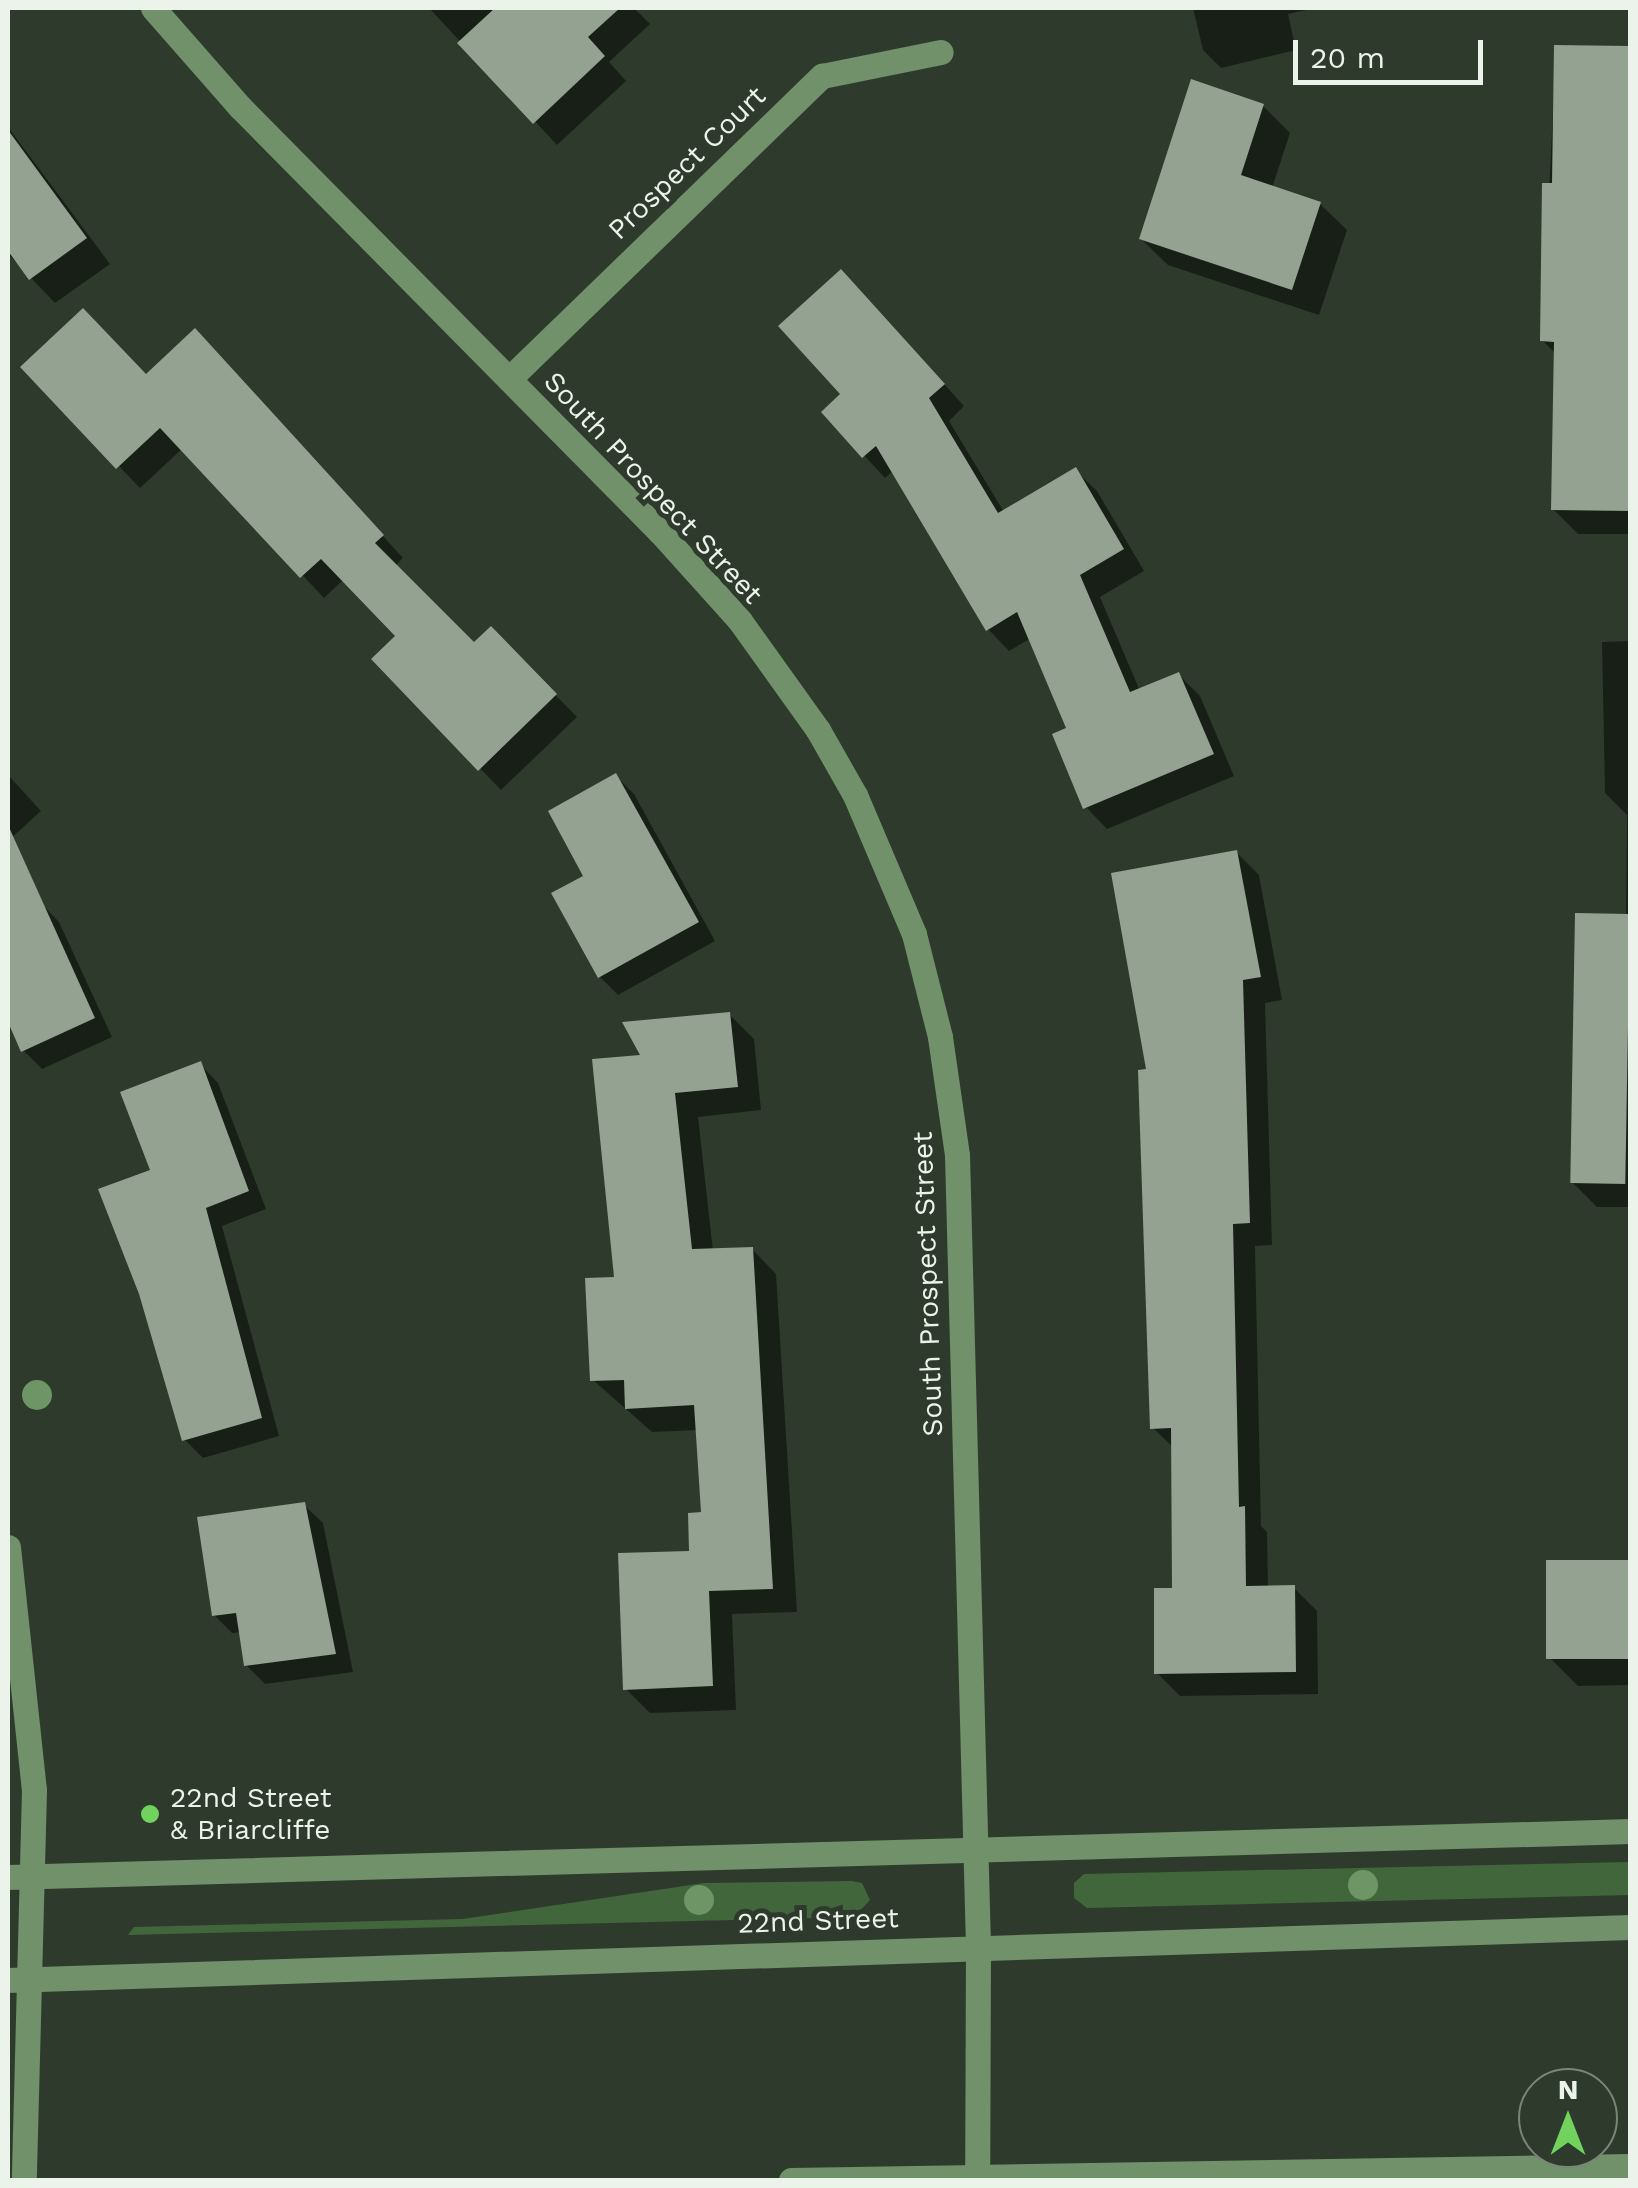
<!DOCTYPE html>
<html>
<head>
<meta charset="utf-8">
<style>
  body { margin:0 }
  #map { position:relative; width:1638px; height:2188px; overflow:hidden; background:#2e3b2c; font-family:"Work Sans",sans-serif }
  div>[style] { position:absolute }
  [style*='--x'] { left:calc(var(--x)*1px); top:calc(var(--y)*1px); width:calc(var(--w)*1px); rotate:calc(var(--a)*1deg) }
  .green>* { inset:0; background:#42663b }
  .shadow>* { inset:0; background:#0007 }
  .building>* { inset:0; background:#93a291; transform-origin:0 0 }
  .minor>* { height:25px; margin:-12.5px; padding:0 12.5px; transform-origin:12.5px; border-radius:12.5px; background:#71916b }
  .trees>* { width:30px; height:30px; margin:-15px; border-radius:50%; background:#6d9566 }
  .dots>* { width:28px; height:28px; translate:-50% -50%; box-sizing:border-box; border:5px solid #2e3b2c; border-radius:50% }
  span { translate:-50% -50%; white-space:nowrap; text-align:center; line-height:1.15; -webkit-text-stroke:10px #2e3b2c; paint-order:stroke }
  .street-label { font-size:28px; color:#ecf3ea }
  .poi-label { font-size:28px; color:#ecf3ea }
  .left { translate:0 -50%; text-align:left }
  .frame { position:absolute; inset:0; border:10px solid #ecf3ea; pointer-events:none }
  .north { position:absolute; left:1518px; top:2068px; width:100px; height:100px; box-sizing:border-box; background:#2e3b2c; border:2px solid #7a8578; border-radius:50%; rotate:0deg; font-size:28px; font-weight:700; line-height:40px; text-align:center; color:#ecf3ea }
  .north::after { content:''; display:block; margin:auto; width:35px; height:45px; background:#71d35e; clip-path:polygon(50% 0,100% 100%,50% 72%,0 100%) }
  .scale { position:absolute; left:1293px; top:40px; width:190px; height:45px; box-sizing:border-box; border:5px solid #ecf3ea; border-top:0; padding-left:12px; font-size:30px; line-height:35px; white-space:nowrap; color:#ecf3ea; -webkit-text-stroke:8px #2e3b2c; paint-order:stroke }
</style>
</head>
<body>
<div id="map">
  <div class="green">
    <i style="clip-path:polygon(1630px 1862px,1630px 1895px,1087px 1908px,1074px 1898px,1074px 1883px,1084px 1874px)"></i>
    <i style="clip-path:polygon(851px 1881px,862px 1883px,870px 1900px,854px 1917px,128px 1935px,134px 1927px,463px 1919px,704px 1883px)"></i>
  </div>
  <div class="shadow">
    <i style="clip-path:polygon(429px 8px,634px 8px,650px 24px,609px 62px,626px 81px,557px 145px)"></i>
    <i style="clip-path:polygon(1193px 8px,1316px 8px,1288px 14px,1296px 50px,1221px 68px,1203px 50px)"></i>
    <i style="clip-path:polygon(1556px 47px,1630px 48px,1630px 534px,1578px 534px,1553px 509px,1556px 354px,1542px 340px)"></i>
    <i style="clip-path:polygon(1263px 106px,1290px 133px,1272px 188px,1320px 204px,1347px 230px,1319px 315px,1168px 265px,1141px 239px)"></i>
    <i style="clip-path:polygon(8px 127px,110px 264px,55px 303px,8px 254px)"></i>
    <i style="clip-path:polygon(862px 294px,964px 406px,949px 421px,1004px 512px,1075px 470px,1097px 491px,1144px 571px,1100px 597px,1140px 691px,1179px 675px,1200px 696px,1234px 776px,1107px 829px,1086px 807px,1069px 729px,1031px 638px,1009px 651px,988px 629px,893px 471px,885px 478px,824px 412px,844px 394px)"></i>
    <i style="clip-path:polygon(216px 353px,403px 558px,395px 566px,474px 646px,491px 629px,577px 717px,501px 790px,374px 659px,399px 636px,344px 579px,324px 598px,183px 448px,140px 488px,23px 367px,147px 377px)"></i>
    <i style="clip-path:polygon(1630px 641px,1630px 1207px,1597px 1207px,1572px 1182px,1626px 917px,1627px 815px,1605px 793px,1602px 642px)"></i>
    <i style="clip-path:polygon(8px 775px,41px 811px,8px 841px)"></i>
    <i style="clip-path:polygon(616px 776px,634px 794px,715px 941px,618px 995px,600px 977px,586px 877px)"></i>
    <i style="clip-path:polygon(1236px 852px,1259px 875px,1282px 1000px,1265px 1003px,1272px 1245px,1255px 1246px,1261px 1526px,1267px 1532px,1268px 1588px,1294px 1588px,1317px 1611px,1318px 1694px,1180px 1696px,1157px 1673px,1175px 1590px,1174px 1448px,1153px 1428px,1149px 1072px)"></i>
    <i style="clip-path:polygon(41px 903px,59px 922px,112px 1037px,42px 1069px,23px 1050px,8px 1016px,8px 919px)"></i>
    <i style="clip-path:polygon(729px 1014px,754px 1039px,761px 1110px,698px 1117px,713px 1251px,752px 1249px,776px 1274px,797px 1612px,732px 1614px,736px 1710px,650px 1713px,626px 1689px,692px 1553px,704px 1515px,698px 1430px,652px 1432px,593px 1380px,617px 1280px,644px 1057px)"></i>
    <i style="clip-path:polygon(200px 1064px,218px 1083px,266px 1209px,222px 1226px,279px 1436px,203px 1458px,185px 1440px,153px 1171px)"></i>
    <i style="clip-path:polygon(304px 1505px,323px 1523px,353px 1672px,265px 1684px,246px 1665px,241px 1632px,232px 1633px,214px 1615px)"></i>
    <i style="clip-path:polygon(1630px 1563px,1630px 1685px,1578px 1686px,1551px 1659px,1549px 1564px)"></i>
  </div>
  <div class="building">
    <i style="clip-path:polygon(495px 8px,620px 8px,588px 37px,605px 56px,533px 124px,457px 43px)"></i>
    <i style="clip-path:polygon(1554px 45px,1630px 46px,1630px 511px,1551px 510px,1554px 342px,1540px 341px,1542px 183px,1552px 183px)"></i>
    <i style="clip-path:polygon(1191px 79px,1264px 104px,1241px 175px,1321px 202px,1292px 290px,1139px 239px)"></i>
    <i style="clip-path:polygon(8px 130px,87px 238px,29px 280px,8px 251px)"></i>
    <i style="clip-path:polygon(841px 269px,945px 384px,929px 398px,998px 513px,1076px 467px,1124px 549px,1080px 575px,1130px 692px,1179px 672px,1214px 754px,1083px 809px,1052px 734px,1066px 728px,1017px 612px,986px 631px,876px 446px,862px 458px,821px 412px,840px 394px,778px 326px)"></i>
    <i style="clip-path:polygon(83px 308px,146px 374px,195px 328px,384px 535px,375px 543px,474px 642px,491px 626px,557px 694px,478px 771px,371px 659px,395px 636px,321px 559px,300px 578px,160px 428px,116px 469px,20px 367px)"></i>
    <i style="clip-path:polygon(616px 773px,699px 922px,598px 978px,551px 893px,583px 876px,548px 811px)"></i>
    <i style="clip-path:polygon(8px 825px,95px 1018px,21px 1052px,8px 1022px)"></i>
    <i style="clip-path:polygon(1237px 850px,1261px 977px,1243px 980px,1250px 1223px,1233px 1224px,1239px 1507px,1245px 1506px,1246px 1586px,1295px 1585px,1296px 1672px,1154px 1674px,1154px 1588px,1172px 1588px,1171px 1428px,1150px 1429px,1138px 1070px,1146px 1069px,1111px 873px)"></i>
    <i style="left:1575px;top:913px;width:55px;height:270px;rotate:1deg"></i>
    <i style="clip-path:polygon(730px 1012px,738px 1087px,675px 1093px,692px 1249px,753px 1247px,773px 1589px,709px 1591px,713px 1686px,623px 1690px,618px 1553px,689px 1551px,688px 1513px,701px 1512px,694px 1405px,625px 1409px,624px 1380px,590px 1381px,585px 1278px,614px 1277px,592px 1059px,640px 1055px,622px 1022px)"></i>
    <i style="clip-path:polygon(201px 1061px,249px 1191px,206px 1208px,262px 1418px,182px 1441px,139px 1294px,98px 1189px,150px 1170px,120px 1092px)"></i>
    <i style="clip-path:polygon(305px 1502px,336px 1654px,244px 1666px,236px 1613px,212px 1616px,197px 1517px)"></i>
    <i style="left:1630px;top:1560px;width:99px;height:84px;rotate:90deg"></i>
  </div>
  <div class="minor">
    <i style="--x:153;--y:8;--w:132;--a:48.7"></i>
    <i style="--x:240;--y:107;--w:598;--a:45.34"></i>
    <i style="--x:660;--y:532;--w:120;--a:48"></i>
    <i style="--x:740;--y:621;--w:134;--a:54.4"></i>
    <i style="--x:818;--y:730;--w:75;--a:60.4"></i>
    <i style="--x:855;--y:795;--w:151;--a:67"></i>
    <i style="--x:914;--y:934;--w:106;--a:75.8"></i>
    <i style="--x:940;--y:1037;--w:119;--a:81.8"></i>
    <i style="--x:957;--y:1155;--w:790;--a:88.48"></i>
    <i style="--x:978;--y:1945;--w:232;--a:90.2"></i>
    <i style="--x:977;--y:2177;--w:186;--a:179.1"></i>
    <i style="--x:509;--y:379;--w:436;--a:-44.1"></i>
    <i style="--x:822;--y:76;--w:121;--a:-11.4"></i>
    <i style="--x:8;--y:1547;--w:244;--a:83.9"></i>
    <i style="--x:34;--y:1790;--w:390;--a:91.5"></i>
    <i style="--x:8;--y:1877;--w:1623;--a:-1.62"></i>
    <i style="--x:8;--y:1980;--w:1623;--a:-1.87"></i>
    <i style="--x:977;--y:2177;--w:653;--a:-0.97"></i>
  </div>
  <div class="trees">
    <i style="left:37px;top:1395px"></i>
    <i style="left:1363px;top:1885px"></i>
    <i style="left:699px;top:1900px"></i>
  </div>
  <div class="dots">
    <i style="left:150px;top:1814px;background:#71d35e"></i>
  </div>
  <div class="street-label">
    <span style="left:687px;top:163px;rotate:-44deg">Prospect Court</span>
    <span style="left:653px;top:488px;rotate:47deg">South Prospect Street</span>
    <span style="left:928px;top:1284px;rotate:-92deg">South Prospect Street</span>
    <span style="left:818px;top:1921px;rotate:-2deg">22nd Street</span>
  </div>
  <div class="poi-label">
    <span class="left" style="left:170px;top:1814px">22nd Street<br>&amp; Briarcliffe</span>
  </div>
  <div class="frame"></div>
  <div class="north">N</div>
  <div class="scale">20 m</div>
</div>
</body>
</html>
